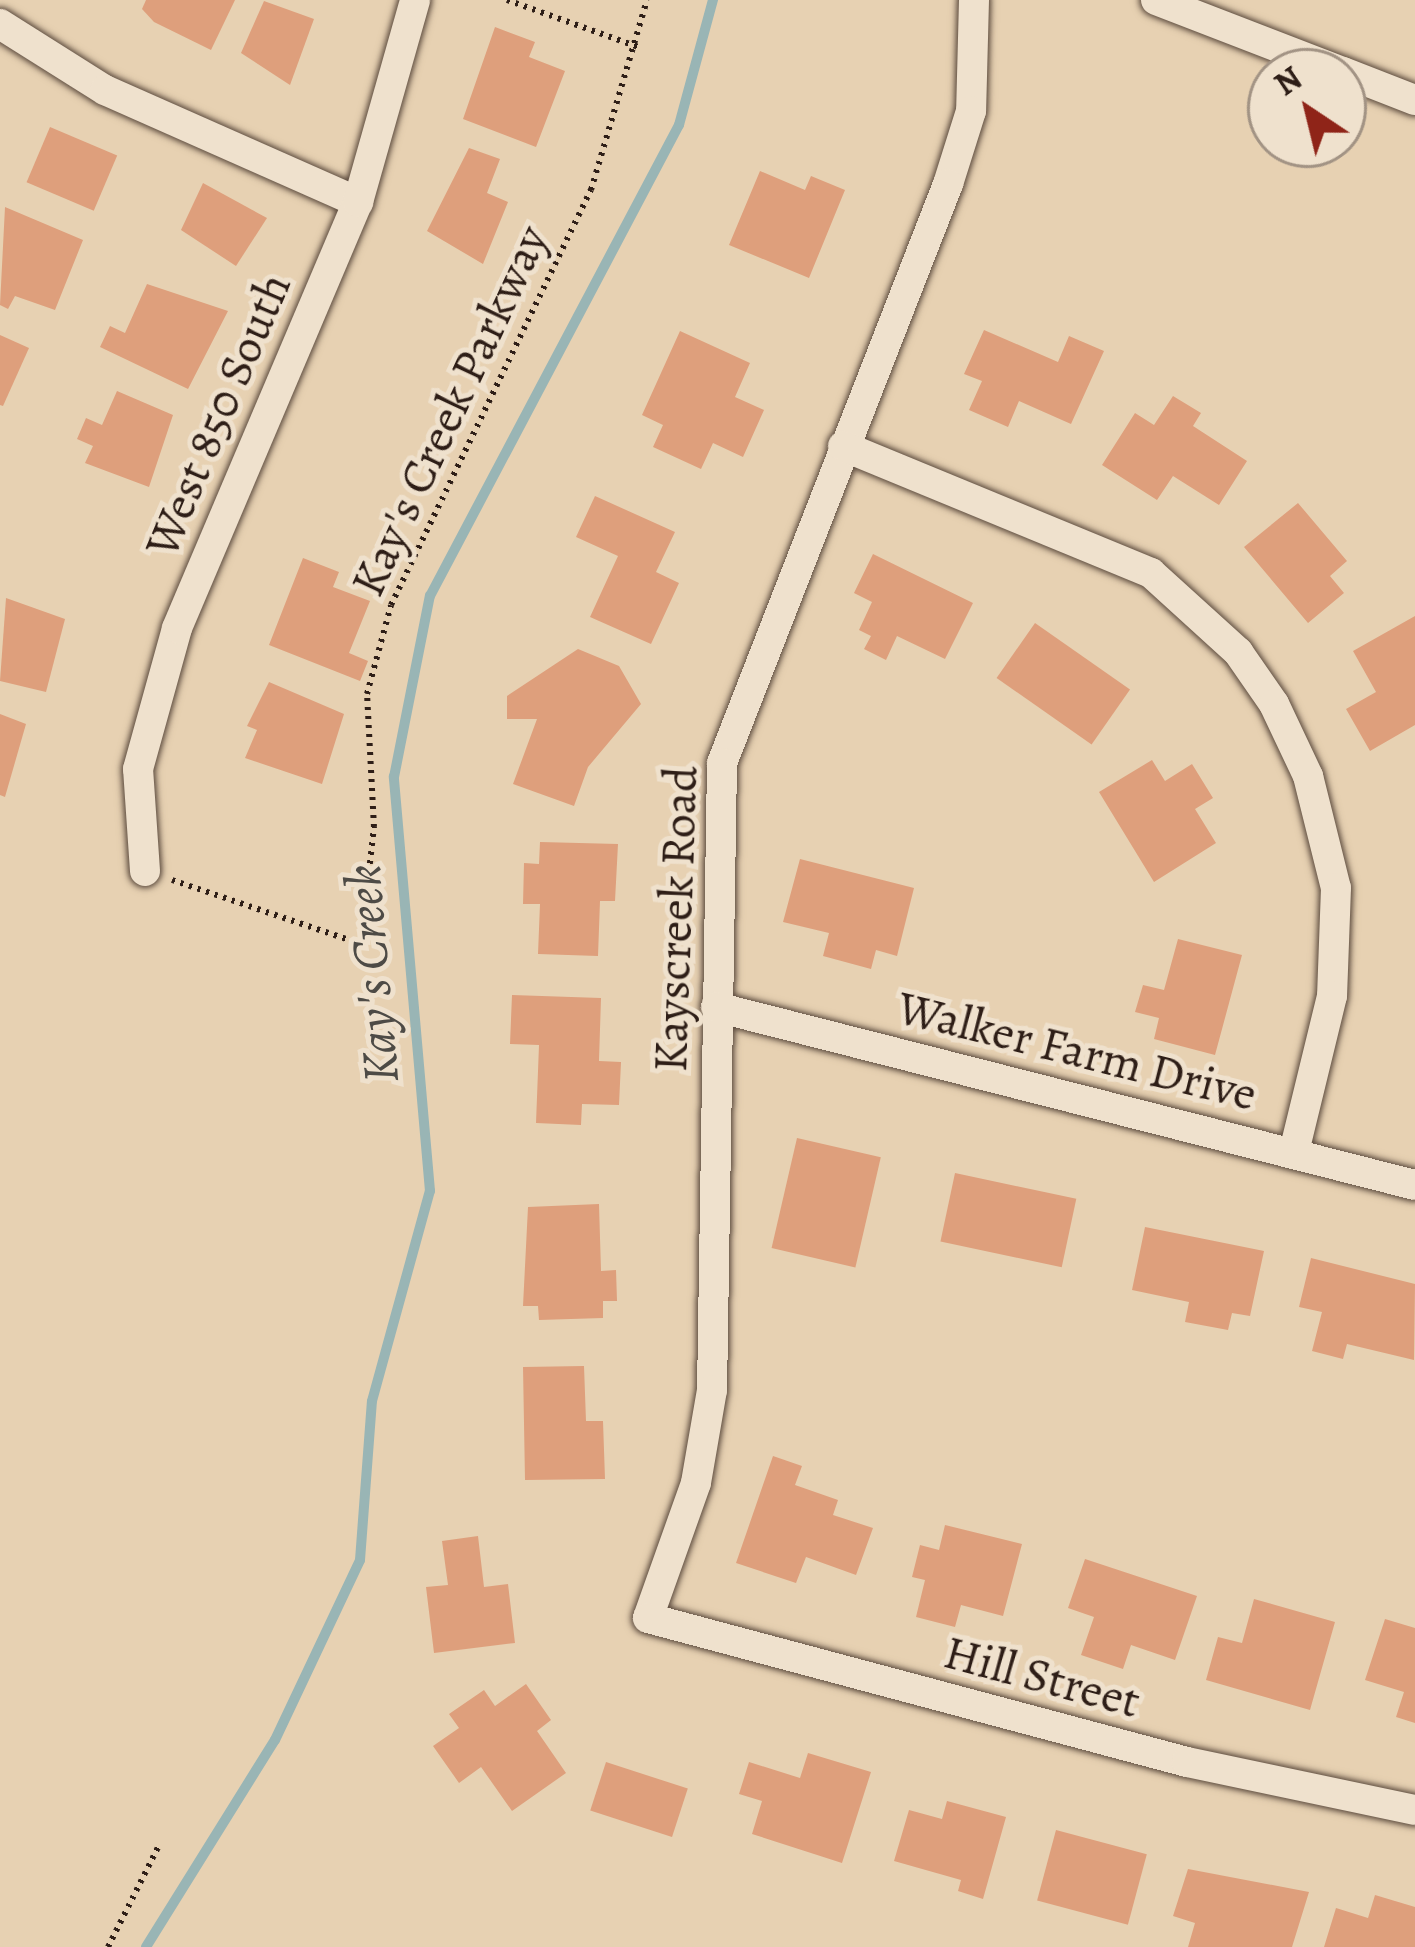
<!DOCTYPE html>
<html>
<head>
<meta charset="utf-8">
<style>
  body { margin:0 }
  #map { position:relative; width:1415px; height:1947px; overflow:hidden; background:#e7d1b2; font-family:Alegreya,serif }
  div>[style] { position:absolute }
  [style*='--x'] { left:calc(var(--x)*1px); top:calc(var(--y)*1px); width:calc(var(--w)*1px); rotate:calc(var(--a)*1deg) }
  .stream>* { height:10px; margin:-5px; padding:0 5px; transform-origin:5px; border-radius:5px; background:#99b5b5 }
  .building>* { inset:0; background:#de9f7c; transform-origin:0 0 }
  .path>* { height:6px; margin-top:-3px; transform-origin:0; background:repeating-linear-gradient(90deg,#2e1e17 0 3px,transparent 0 9px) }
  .roads { filter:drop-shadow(0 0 3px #5c4b3e) drop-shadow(0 0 3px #5c4b3e) }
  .minor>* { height:30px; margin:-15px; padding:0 15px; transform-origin:15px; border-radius:15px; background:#efe1cd }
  span { translate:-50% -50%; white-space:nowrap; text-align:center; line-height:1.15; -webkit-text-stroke:10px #efe1cd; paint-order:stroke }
  .street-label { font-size:48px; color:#2e1e17 }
  .water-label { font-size:51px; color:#4e4b46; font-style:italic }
  .north { position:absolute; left:1247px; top:48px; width:120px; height:120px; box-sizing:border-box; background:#efe1cd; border:3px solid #a29384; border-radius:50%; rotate:325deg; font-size:33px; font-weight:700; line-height:48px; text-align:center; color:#2e1e17 }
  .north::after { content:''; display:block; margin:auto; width:42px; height:54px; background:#8f2418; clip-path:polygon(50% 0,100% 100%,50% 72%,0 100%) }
</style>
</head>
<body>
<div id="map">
  <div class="stream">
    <i style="--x:146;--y:1947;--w:244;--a:-58.1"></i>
    <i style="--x:275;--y:1740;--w:199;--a:-64.7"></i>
    <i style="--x:360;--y:1560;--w:159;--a:-85.7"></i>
    <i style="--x:372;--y:1401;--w:218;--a:-74.6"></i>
    <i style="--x:430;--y:1191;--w:416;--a:-95"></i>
    <i style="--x:394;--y:777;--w:185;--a:-78.8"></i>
    <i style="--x:430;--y:596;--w:533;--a:-62.14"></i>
    <i style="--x:679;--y:125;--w:130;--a:-74.8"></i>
  </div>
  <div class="building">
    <i style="clip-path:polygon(146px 0,235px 0,211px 50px,154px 22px,142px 9px)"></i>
    <i style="clip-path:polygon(264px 1px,314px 19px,290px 85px,241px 53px)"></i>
    <i style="clip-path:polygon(495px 27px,535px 42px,529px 57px,565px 71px,536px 147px,463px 119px)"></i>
    <i style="left:50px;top:127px;width:73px;height:60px;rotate:23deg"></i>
    <i style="clip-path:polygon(469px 148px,500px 159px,487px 193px,508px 202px,483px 264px,427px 231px)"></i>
    <i style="clip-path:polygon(760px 171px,805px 190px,811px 176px,845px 190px,809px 278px,729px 245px)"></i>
    <i style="clip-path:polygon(203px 183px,267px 218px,236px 266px,181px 230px)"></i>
    <i style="clip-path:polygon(5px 207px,83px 240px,55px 310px,15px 296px,8px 309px,0 305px)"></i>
    <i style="clip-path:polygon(147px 284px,228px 311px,188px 389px,100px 347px,110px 326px,125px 333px)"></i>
    <i style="clip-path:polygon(984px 330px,1058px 362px,1069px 336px,1104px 351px,1071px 424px,1019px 401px,1008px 427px,969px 410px,982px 381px,964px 374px)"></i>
    <i style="clip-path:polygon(680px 331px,750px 363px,735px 397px,764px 410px,743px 457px,713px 443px,701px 469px,653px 447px,663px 425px,642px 415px)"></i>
    <i style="clip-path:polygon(0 335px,29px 348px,3px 406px,0 405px)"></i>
    <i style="clip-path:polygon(117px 391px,173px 415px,149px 487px,85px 463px,93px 446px,77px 439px,86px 418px,102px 425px)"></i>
    <i style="clip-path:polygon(1173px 396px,1201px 413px,1193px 426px,1247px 461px,1219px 505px,1173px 476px,1157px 500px,1102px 465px,1135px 413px,1154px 425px)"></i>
    <i style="clip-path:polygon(595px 496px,675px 532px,656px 572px,679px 583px,651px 644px,590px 617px,618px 556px,576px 537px)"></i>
    <i style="clip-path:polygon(1298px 503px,1347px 561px,1330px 576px,1344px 593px,1308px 623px,1244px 547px)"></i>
    <i style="clip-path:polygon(873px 554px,973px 603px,945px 659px,897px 636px,886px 660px,864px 649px,871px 636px,859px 630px,872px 602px,854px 593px)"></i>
    <i style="clip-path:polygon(303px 558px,339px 572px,333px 587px,370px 601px,349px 653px,368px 661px,360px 681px,269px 645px)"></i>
    <i style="clip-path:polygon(6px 598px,65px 619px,46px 692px,0 681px)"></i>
    <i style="clip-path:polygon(1415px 616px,1415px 725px,1370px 751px,1346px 709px,1376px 692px,1353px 651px)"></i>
    <i style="left:1035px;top:623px;width:116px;height:67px;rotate:35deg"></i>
    <i style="clip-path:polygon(578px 649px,619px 666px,641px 704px,588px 767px,574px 806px,513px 784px,537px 719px,507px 719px,507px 696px)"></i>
    <i style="clip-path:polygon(269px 682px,344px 714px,322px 784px,245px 758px,257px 730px,247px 726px)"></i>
    <i style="clip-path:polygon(0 714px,26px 724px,5px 797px,0 795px)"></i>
    <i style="clip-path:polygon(1152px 760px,1165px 781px,1192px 764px,1213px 798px,1195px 809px,1216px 843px,1154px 882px,1099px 792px)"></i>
    <i style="clip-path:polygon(540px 842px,618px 844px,615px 901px,600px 901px,598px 956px,538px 954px,540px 904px,523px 904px,524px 863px,539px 864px)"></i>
    <i style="clip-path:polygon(800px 859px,914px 888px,897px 956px,876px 950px,871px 969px,823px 956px,829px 933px,783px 922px)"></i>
    <i style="clip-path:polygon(1178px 939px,1242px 955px,1215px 1055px,1154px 1039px,1159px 1018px,1135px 1012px,1143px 985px,1164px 990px)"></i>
    <i style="clip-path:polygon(512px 995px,601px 998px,599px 1061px,621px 1062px,619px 1105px,582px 1104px,581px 1125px,536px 1123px,539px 1045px,510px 1044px)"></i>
    <i style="left:797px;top:1138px;width:86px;height:113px;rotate:13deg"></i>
    <i style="left:955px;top:1173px;width:124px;height:70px;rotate:12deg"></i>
    <i style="clip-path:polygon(599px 1204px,601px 1271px,616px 1270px,617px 1301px,603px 1301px,603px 1318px,539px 1320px,538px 1306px,523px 1306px,528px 1207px)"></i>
    <i style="clip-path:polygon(1145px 1227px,1264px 1251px,1250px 1316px,1232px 1313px,1228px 1330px,1185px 1322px,1189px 1302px,1132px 1290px)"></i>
    <i style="clip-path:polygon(1311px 1258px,1415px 1284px,1414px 1360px,1347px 1344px,1343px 1359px,1312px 1351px,1322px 1312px,1299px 1307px)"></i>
    <i style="clip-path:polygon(584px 1366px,586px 1421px,603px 1421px,605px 1479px,525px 1480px,523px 1367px)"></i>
    <i style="clip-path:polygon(773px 1456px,802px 1466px,795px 1485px,838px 1500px,833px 1515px,873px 1528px,856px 1575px,806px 1557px,796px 1583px,736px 1563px)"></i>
    <i style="clip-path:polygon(945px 1525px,1022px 1544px,1003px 1616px,961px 1605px,955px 1627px,916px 1617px,925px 1580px,912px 1577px,920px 1545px,939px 1550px)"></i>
    <i style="clip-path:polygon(478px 1536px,484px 1587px,508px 1584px,515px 1643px,434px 1653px,426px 1587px,448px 1585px,442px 1541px)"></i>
    <i style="clip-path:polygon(1085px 1559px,1197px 1596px,1175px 1660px,1131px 1645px,1123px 1669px,1081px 1655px,1094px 1617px,1068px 1608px)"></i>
    <i style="clip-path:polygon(1254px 1599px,1335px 1622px,1310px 1710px,1206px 1680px,1218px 1637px,1242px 1643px)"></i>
    <i style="clip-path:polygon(1385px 1619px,1415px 1628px,1415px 1723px,1396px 1717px,1404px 1692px,1365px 1680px)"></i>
    <i style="clip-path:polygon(526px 1684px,551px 1720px,537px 1731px,566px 1773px,512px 1811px,481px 1767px,459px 1783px,433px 1746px,459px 1728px,449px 1714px,484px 1690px,495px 1706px)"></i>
    <i style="clip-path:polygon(808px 1753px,871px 1772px,842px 1863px,752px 1834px,762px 1801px,739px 1794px,749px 1762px,800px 1778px)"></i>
    <i style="left:606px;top:1762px;width:86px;height:51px;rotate:18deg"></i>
    <i style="clip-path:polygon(947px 1801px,1006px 1817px,983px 1899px,958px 1891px,961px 1880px,894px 1861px,909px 1810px,942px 1819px)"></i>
    <i style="left:1056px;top:1830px;width:94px;height:73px;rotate:15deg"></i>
    <i style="clip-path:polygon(1188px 1869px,1309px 1892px,1292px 1947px,1188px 1947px,1195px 1923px,1173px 1916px)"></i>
    <i style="clip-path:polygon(1375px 1895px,1415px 1907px,1415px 1947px,1324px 1947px,1336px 1908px,1368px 1918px)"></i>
  </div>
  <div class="path">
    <i style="--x:507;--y:0;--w:139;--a:19.7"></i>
    <i style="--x:172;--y:880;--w:200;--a:18.7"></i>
    <i style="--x:361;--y:944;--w:118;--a:-83.7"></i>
    <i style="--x:374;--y:827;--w:133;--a:-93"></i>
    <i style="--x:367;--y:694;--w:92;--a:-74.9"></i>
    <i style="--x:391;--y:605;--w:461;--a:-64.3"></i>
    <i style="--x:591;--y:190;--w:198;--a:-73.6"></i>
    <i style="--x:108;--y:1947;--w:114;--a:-63.4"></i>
  </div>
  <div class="roads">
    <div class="minor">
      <i style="--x:974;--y:0;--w:111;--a:91.5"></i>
      <i style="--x:971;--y:111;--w:77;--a:107.5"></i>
      <i style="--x:948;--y:184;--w:622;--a:111.32"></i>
      <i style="--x:722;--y:763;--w:627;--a:90.91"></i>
      <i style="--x:712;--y:1390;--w:94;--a:99.8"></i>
      <i style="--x:696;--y:1483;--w:143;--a:109.6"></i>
      <i style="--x:648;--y:1618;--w:558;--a:14.96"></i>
      <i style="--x:1187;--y:1762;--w:233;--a:11.9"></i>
      <i style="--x:1156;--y:0;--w:200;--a:21.1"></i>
      <i style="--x:0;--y:24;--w:124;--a:32.2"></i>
      <i style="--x:105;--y:90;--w:277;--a:23.9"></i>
      <i style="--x:1343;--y:72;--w:77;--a:21.3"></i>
      <i style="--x:843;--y:446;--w:333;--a:22.4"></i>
      <i style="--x:1151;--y:573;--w:118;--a:42.2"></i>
      <i style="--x:1238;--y:652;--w:63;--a:55.3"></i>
      <i style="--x:1274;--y:704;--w:80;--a:64.7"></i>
      <i style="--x:1308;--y:776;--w:115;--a:76"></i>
      <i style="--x:1336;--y:888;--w:108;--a:92.1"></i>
      <i style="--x:1332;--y:996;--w:161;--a:103.7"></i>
      <i style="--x:145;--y:871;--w:102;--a:-93.9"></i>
      <i style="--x:138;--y:769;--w:146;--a:-74.5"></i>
      <i style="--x:177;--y:628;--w:463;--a:-67"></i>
      <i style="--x:358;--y:202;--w:210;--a:-74.2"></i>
      <i style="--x:716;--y:1007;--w:721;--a:14.29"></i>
    </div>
  </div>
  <div class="street-label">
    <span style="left:450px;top:411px;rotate:-65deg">Kay's Creek Parkway</span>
    <span style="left:218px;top:415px;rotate:-67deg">West 850 South</span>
    <span style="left:676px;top:919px;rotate:-88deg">Kayscreek Road</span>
    <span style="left:1077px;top:1051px;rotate:14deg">Walker Farm Drive</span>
    <span style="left:1042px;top:1677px;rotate:15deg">Hill Street</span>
  </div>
  <div class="water-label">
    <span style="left:372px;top:974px;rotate:-95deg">Kay's Creek</span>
  </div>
  <div class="north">N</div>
</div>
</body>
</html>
